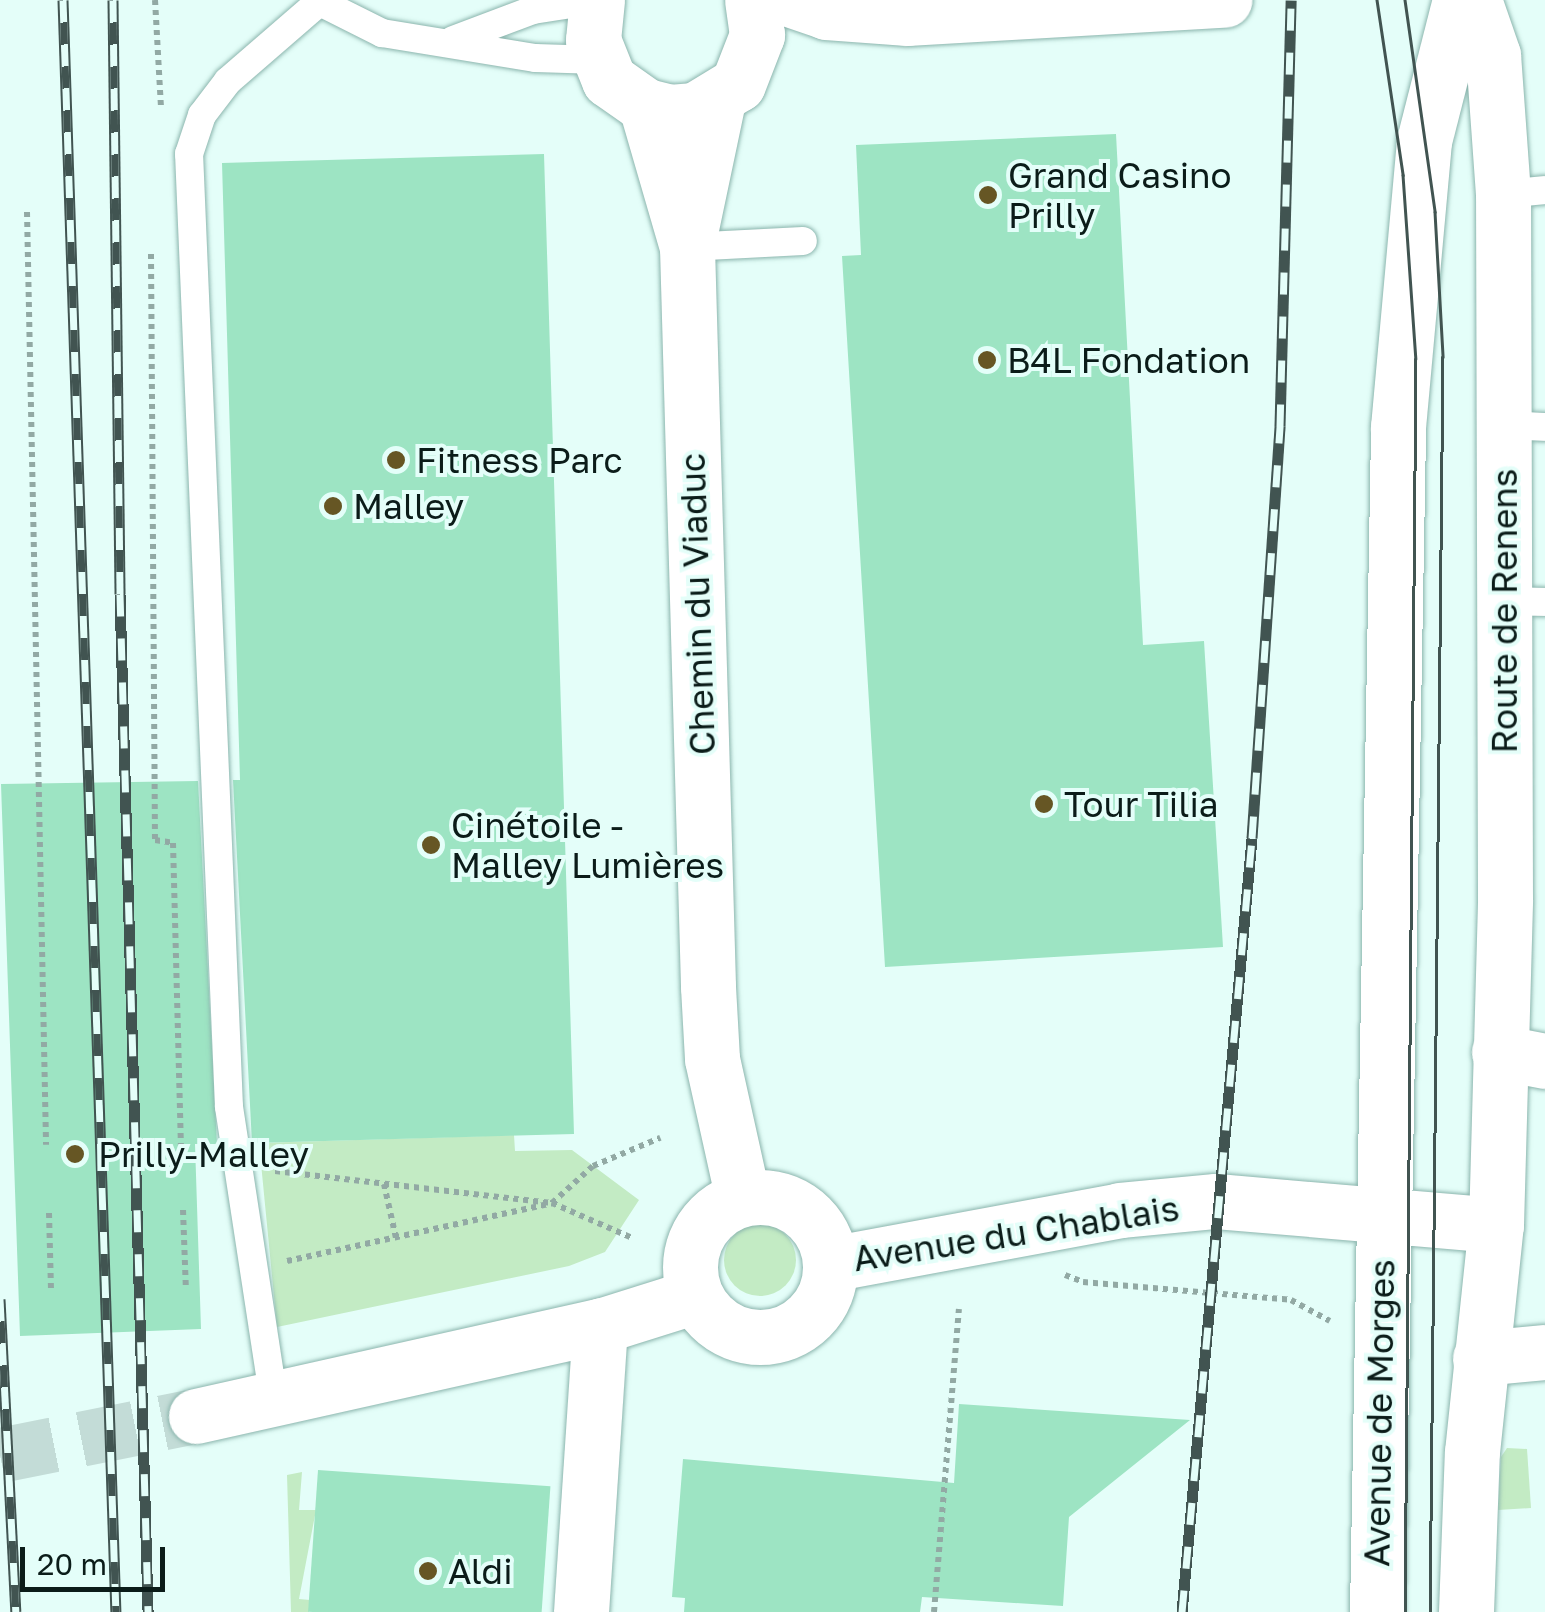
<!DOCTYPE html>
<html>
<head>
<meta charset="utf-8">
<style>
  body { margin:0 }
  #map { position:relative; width:1545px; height:1612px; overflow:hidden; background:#e4fef9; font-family:"Golos Text",sans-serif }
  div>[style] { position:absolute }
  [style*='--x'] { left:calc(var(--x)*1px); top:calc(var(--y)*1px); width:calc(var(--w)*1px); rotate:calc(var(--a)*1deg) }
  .green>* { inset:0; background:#c3ebc4 }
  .round { border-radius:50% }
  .building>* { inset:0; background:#9de4c3; transform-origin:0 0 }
  .secondary-tunnel>* { height:55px; margin-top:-27.5px; transform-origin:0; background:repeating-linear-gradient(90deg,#c3dcd7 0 55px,transparent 0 83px) }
  .path>* { height:6px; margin-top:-3px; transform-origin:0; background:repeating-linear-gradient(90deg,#92a9a4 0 5px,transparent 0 10px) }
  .roads { filter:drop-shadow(0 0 2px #8bb5ad) drop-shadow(0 0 2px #8bb5ad) }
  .service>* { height:28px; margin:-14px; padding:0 14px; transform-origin:14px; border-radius:14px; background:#fff }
  .minor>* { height:55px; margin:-27.5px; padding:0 27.5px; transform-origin:27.5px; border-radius:27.5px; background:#fff }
  .secondary>* { height:55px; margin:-27.5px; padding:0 27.5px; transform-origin:27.5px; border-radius:27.5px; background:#fff }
  .secondary>.ring { margin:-27.5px; padding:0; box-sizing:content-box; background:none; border:55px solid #fff; border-radius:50% }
  .tram>* { height:2.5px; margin:-1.25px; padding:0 1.25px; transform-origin:1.25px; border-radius:1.25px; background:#415451 }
  .rail>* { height:11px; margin-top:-5.5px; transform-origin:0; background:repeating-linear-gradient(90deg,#e4fef9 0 22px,#415451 0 44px); box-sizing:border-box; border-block:2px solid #415451 }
  .dots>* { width:28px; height:28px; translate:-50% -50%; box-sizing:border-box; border:5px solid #e4fef9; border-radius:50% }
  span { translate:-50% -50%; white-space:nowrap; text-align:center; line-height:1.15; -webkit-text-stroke:8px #e4fef9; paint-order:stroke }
  .poi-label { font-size:35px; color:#0b1c19 }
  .left { translate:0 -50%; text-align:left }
  .street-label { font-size:35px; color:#0b1c19 }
  .scale { position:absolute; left:20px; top:1547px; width:145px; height:45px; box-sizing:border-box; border:5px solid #0b1c19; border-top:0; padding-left:12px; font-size:30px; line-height:35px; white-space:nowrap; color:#0b1c19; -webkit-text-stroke:8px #e4fef9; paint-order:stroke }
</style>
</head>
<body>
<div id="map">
  <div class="green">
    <i style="clip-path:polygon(514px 1135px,515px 1151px,572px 1150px,639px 1200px,605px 1252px,569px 1266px,277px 1327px,259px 1143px)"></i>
    <i class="round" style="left:724px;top:1224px;width:72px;height:72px"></i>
    <i style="clip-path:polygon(1507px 1448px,1527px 1449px,1531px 1508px,1498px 1510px,1501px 1457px)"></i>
    <i style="clip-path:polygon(302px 1472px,299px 1510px,316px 1510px,299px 1599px,310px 1600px,309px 1612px,291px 1612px,287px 1475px)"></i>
  </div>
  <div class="building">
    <i style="clip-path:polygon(1116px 134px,1143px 645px,1204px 641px,1223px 947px,885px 967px,842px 256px,861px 255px,856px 145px)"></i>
    <i style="clip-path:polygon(544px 154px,574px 1134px,252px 1143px,233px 780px,240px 780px,222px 163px)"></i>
    <i style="clip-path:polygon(198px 781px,217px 1144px,195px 1144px,201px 1329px,20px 1336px,1px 784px)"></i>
    <i style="clip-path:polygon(959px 1404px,1190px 1420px,1069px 1517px,1063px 1606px,922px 1597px,920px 1612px,684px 1612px,685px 1598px,672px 1597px,683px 1459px,954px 1483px)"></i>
    <i style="left:318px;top:1470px;width:233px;height:142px;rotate:4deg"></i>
  </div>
  <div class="secondary-tunnel">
    <i style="--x:0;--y:1455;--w:200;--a:-11.3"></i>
  </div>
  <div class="path">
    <i style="--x:155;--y:0;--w:107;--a:86.8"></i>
    <i style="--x:27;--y:212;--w:933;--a:88.83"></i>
    <i style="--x:151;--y:254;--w:586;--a:89.61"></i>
    <i style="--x:155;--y:840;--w:18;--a:9"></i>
    <i style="--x:173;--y:843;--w:304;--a:88.5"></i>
    <i style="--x:275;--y:1171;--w:279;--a:6.6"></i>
    <i style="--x:552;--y:1203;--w:55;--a:-42.1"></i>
    <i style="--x:593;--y:1166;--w:73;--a:-22.7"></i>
    <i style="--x:384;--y:1184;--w:55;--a:77.5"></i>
    <i style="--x:183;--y:1210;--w:80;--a:87.9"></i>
    <i style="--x:49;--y:1213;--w:79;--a:88.5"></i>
    <i style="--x:287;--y:1261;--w:271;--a:-12.3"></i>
    <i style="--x:552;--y:1203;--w:87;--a:23.6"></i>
    <i style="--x:1065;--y:1275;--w:19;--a:21"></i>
    <i style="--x:1083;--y:1282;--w:209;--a:4.9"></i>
    <i style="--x:1291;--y:1300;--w:44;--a:28.3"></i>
    <i style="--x:934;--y:1612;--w:304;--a:-85.3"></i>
  </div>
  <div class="roads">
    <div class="service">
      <i style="--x:316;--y:0;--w:74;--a:26.6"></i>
      <i style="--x:382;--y:33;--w:155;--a:9.3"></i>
      <i style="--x:535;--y:58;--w:64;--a:1.8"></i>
      <i style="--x:453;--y:40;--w:85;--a:-20.6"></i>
      <i style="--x:533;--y:10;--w:65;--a:-8.9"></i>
      <i style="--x:1503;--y:194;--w:42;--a:-5.4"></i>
      <i style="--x:687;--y:247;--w:116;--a:-3"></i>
      <i style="--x:1503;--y:425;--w:42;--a:2.7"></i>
      <i style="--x:1504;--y:601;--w:41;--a:1.4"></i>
      <i style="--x:274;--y:1401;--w:297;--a:-98.7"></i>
      <i style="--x:229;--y:1107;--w:954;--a:-92.4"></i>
      <i style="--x:189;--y:154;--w:41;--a:-71.6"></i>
      <i style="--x:202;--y:115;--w:43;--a:-52.6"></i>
      <i style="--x:228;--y:81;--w:119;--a:-40.9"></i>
    </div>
    <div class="minor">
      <i style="--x:597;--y:0;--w:40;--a:95.7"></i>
      <i style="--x:593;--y:40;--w:43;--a:68.2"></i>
      <i style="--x:609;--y:80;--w:45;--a:35.1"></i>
      <i style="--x:646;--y:106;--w:25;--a:14"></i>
      <i style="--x:670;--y:112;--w:25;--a:-5"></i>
      <i style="--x:695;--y:110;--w:50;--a:-31.2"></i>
      <i style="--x:738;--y:84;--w:53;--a:-68.8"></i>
      <i style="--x:757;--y:35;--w:35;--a:-98"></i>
      <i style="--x:792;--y:0;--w:36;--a:19"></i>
      <i style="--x:826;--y:12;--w:82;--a:4.2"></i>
      <i style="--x:908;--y:18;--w:317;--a:-3.3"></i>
      <i style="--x:718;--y:100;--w:150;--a:101.9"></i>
      <i style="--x:687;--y:247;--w:740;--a:88.37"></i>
      <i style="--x:708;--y:987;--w:72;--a:86.8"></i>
      <i style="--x:712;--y:1059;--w:143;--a:77.5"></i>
      <i style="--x:646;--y:106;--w:147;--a:73.8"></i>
      <i style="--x:1499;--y:1052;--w:47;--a:11.1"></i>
      <i style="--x:1480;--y:1358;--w:65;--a:-5.3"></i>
      <i style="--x:581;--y:1612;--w:287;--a:-86.2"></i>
    </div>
    <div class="secondary">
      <i class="ring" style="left:690px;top:1197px;width:85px;height:85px"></i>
      <i style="--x:830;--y:1264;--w:295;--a:-10.5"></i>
      <i style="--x:1120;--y:1210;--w:96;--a:-5.4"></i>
      <i style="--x:1216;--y:1201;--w:281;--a:4.9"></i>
      <i style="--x:196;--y:1416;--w:414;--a:-12.6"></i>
      <i style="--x:600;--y:1326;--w:100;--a:-17.5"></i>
      <i style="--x:1377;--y:1612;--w:1185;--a:-88.98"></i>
      <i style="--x:1398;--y:427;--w:287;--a:-84.8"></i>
      <i style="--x:1424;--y:141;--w:146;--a:-75.7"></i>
      <i style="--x:1466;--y:1612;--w:160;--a:-87.9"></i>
      <i style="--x:1472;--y:1452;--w:228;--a:-84"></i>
      <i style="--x:1496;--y:1225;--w:326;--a:-88.4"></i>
      <i style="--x:1505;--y:899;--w:705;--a:-90.16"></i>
      <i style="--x:1503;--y:194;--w:139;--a:-94.1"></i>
      <i style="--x:1493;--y:55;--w:58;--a:-109.1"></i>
    </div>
  </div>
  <div class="tram">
    <i style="--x:1377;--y:0;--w:177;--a:81.5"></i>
    <i style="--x:1403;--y:175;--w:184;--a:86"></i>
    <i style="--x:1416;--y:359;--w:1253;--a:90.5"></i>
    <i style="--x:1405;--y:0;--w:214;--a:81.9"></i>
    <i style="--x:1435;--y:212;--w:145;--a:86.8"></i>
    <i style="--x:1443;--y:357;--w:1255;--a:90.59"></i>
  </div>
  <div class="rail">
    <i style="--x:63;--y:0;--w:1613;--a:88.12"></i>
    <i style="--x:113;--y:0;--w:594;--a:89.32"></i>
    <i style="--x:120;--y:594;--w:1018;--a:88.42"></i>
    <i style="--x:0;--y:1299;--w:313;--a:87.1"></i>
    <i style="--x:1182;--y:1612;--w:777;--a:-84.83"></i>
    <i style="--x:1252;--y:838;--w:413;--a:-86.1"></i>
    <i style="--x:1280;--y:426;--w:426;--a:-88.5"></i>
  </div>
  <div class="dots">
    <i style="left:988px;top:195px;background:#665624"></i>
    <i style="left:987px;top:360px;background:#665624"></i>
    <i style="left:396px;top:460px;background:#665624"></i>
    <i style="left:333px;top:506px;background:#665624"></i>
    <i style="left:1044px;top:804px;background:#665624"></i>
    <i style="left:431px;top:845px;background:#665624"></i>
    <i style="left:75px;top:1154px;background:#665624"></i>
    <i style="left:428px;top:1571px;background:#665624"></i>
  </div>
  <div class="poi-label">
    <span class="left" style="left:1008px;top:195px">Grand Casino<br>Prilly</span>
    <span class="left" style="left:1007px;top:360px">B4L Fondation</span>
    <span class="left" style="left:416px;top:460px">Fitness Parc</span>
    <span class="left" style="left:353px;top:506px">Malley</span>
    <span class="left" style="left:1064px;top:804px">Tour Tilia</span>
    <span class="left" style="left:451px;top:845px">Cinétoile -<br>Malley Lumières</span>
    <span class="left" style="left:98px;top:1154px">Prilly-Malley</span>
    <span class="left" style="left:448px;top:1571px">Aldi</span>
  </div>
  <div class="street-label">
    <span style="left:697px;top:604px;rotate:-92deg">Chemin du Viaduc</span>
    <span style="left:1504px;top:611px;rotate:-90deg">Route de Renens</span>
    <span style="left:1016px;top:1233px;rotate:-9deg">Avenue du Chablais</span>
    <span style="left:1379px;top:1413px;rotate:-89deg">Avenue de Morges</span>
  </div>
  <div class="scale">20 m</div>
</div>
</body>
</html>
